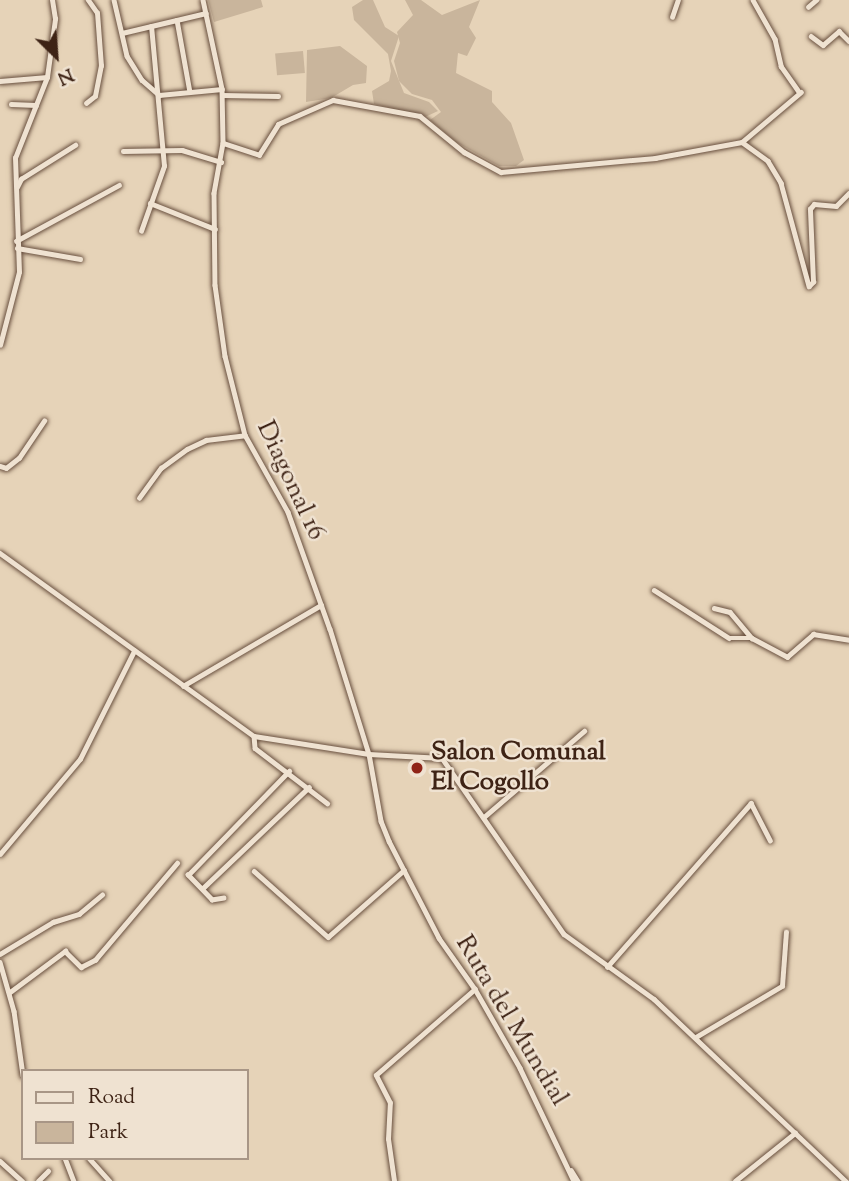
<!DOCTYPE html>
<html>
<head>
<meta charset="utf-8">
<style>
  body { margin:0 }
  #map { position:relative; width:849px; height:1181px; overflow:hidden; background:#e6d3b8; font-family:"Sorts Mill Goudy",serif }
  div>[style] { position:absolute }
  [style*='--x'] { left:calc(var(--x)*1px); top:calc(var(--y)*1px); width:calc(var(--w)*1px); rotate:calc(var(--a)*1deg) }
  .green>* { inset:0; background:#c9b59c; transform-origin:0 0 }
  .roads { filter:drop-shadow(0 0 2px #684f3e) drop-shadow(0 0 2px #684f3e) }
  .street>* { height:4.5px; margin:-2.25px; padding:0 2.25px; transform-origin:2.25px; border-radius:2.25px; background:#efe2d1 }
  .dots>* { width:19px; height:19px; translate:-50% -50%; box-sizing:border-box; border:4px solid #efe2d1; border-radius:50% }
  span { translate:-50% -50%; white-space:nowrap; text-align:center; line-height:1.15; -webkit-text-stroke:5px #efe2d1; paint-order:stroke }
  .street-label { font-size:26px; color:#3e2315 }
  .poi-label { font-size:26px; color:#3e2315; font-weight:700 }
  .left { translate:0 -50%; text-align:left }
  .legend { position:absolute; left:21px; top:1069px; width:228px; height:91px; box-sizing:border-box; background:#efe2d1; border:2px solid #a89686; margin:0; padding:9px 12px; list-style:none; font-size:21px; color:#3e2315 }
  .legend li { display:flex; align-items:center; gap:14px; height:35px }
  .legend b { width:35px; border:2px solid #a89686 }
  .north { position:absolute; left:21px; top:21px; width:70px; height:70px; -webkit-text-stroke:5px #efe2d1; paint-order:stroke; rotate:155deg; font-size:19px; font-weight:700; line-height:28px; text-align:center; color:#3e2315 }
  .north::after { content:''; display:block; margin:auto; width:24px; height:32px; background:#3e2315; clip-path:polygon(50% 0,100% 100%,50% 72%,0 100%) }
</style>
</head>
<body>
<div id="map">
  <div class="green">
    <i style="clip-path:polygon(208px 0,261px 0,263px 7px,214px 22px)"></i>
    <i style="clip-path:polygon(363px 0,373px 0,385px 27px,399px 36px,391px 61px,404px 93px,429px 102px,438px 111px,425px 117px,374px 104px,372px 91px,389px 81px,391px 71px,388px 54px,354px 20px,352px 7px)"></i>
    <i style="clip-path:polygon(405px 0,421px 0,442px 15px,480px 0,469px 27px,476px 38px,467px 56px,458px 53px,456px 73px,492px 91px,492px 102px,511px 123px,524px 160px,516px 166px,499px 166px,456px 142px,430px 120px,441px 112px,432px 100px,412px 94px,399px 81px,394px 61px,400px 43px,397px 32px,413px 15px)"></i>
    <i style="clip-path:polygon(340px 46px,367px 66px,366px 83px,353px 85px,331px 98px,306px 102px,307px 50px)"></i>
    <i style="left:303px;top:51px;width:22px;height:28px;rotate:85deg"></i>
  </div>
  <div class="roads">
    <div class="street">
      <i style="--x:114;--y:0;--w:57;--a:76.9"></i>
      <i style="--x:127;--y:56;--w:28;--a:58"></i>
      <i style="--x:142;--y:80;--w:23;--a:41"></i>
      <i style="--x:159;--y:95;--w:63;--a:-5.4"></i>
      <i style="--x:203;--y:0;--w:91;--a:77.9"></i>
      <i style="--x:222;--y:89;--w:54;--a:88.9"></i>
      <i style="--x:223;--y:143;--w:51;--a:100.2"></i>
      <i style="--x:214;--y:193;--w:92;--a:89.4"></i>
      <i style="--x:215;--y:285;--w:72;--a:82"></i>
      <i style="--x:225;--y:356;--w:81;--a:75.8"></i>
      <i style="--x:245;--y:435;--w:88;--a:60.8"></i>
      <i style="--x:288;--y:512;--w:124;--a:70.3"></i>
      <i style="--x:330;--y:629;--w:131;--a:72.7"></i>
      <i style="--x:369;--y:754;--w:68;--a:79.8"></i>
      <i style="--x:381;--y:821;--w:22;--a:68"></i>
      <i style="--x:389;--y:841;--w:109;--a:62.7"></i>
      <i style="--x:439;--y:938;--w:62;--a:54.8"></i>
      <i style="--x:475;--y:989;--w:91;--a:60.3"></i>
      <i style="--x:520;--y:1068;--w:125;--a:64.5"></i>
      <i style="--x:753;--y:0;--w:45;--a:60.6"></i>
      <i style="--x:775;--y:39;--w:28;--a:77"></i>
      <i style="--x:781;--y:66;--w:32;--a:55"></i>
      <i style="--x:808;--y:7;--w:11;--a:-41"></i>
      <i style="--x:672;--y:17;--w:18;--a:-71"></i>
      <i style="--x:177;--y:20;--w:73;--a:79.8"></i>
      <i style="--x:122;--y:33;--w:86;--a:-13.4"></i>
      <i style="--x:811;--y:36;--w:15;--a:37"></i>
      <i style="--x:823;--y:45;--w:21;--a:-41"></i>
      <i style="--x:839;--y:31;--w:14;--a:45"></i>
      <i style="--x:0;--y:81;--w:47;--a:-4.9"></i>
      <i style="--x:222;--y:95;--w:56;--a:1"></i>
      <i style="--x:86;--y:103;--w:11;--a:-38"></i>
      <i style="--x:95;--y:96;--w:31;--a:-79"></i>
      <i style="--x:101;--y:66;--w:53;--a:-94.3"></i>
      <i style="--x:97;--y:13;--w:16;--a:-125"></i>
      <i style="--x:11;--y:104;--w:25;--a:2"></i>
      <i style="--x:742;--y:142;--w:32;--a:36"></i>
      <i style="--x:768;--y:161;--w:26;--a:59"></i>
      <i style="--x:781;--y:183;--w:107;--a:74.8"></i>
      <i style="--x:809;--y:286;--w:6;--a:-45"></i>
      <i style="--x:813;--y:282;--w:73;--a:-92.4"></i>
      <i style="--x:810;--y:209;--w:6;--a:-51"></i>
      <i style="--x:814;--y:204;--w:22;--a:5"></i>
      <i style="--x:836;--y:206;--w:18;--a:-45"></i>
      <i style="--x:223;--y:143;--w:38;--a:18"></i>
      <i style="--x:259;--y:155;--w:36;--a:-58"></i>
      <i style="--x:278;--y:124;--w:60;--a:-23.6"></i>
      <i style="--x:333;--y:100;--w:88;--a:10.4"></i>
      <i style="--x:420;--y:116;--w:57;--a:39.3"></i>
      <i style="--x:464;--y:152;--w:42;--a:28.4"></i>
      <i style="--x:501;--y:172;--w:155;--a:-5.2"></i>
      <i style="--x:655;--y:158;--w:88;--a:-10.4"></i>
      <i style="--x:742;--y:142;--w:77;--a:-40.3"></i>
      <i style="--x:123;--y:151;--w:59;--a:-1"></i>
      <i style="--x:182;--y:150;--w:41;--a:17.1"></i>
      <i style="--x:17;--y:187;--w:9;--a:-63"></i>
      <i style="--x:21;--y:179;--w:64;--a:-32.2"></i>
      <i style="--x:150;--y:203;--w:70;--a:21.8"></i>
      <i style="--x:141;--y:231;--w:69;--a:-70.5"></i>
      <i style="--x:164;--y:166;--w:140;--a:-95.3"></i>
      <i style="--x:16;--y:241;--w:117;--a:-28.5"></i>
      <i style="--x:17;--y:248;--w:64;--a:9.9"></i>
      <i style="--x:0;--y:345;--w:75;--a:-75.4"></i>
      <i style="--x:19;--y:272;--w:114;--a:-92"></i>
      <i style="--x:15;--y:158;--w:87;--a:-68.4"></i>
      <i style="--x:47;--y:77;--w:59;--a:-82.1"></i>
      <i style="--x:55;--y:19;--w:19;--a:-99"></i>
      <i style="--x:0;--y:466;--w:6;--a:18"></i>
      <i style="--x:6;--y:468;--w:16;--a:-38"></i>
      <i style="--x:19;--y:458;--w:45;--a:-56"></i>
      <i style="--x:139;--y:498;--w:37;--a:-54"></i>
      <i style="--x:161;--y:468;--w:32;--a:-36"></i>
      <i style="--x:187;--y:449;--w:21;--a:-25"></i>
      <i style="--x:206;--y:440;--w:39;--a:-7"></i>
      <i style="--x:0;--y:553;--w:313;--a:35.8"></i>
      <i style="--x:254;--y:736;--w:116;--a:8.9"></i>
      <i style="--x:369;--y:754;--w:73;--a:3.1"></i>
      <i style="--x:442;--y:758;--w:214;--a:55.3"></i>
      <i style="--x:564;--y:934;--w:111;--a:35.8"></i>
      <i style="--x:654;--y:999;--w:265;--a:43.5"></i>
      <i style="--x:654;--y:590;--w:89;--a:32.6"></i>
      <i style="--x:729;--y:638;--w:23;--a:0"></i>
      <i style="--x:714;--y:608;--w:16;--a:14"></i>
      <i style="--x:730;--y:612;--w:34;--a:50"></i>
      <i style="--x:752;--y:638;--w:40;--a:28"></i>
      <i style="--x:787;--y:657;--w:35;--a:-41"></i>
      <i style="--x:813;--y:634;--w:36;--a:9"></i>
      <i style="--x:183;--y:686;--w:160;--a:-30.4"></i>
      <i style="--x:254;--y:736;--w:12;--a:85"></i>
      <i style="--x:255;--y:748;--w:91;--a:37.4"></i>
      <i style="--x:484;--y:817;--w:132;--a:-40.7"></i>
      <i style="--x:0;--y:854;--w:124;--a:-49.9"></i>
      <i style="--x:80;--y:759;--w:121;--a:-63.4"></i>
      <i style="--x:254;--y:871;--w:99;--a:41.7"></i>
      <i style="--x:328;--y:937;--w:101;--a:-41.4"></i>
      <i style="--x:203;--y:888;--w:146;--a:-43.6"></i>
      <i style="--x:224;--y:898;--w:12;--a:171"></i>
      <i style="--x:212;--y:900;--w:35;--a:-134"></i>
      <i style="--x:188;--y:875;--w:145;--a:-45.8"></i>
      <i style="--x:0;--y:954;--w:62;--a:-31.1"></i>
      <i style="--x:53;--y:922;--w:27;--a:-17"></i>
      <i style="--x:79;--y:914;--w:30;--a:-40"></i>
      <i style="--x:0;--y:962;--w:51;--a:74.1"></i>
      <i style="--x:14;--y:1011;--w:65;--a:82"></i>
      <i style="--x:607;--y:967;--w:218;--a:-48.7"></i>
      <i style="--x:751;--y:803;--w:42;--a:62.8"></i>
      <i style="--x:10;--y:992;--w:69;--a:-36.7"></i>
      <i style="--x:65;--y:951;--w:23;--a:45"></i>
      <i style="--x:81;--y:967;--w:16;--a:-27"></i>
      <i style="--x:95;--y:960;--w:127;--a:-49.8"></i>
      <i style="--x:696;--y:1037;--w:100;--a:-30.7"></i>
      <i style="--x:782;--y:986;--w:54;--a:-85.8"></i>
      <i style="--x:65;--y:1158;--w:25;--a:69"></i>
      <i style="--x:89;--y:1158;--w:31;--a:48"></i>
      <i style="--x:0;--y:1161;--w:30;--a:42"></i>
      <i style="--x:571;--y:1170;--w:13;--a:58"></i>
      <i style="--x:38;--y:1181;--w:14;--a:-45"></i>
      <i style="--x:394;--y:1181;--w:42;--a:-98.1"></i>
      <i style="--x:388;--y:1139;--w:36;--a:-87"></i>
      <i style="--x:390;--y:1103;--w:31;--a:-117"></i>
      <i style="--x:376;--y:1075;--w:131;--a:-41"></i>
      <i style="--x:735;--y:1181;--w:77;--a:-38.7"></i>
    </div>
  </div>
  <div class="dots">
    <i style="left:417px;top:768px;background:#8f2418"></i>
  </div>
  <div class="street-label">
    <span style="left:290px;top:481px;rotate:65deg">Diagonal 16</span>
    <span style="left:511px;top:1021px;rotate:59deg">Ruta del Mundial</span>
  </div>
  <div class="poi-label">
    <span class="left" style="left:431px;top:768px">Salon Comunal<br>El Cogollo</span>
  </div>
  <ul class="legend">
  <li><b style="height:9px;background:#efe2d1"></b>Road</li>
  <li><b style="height:19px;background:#c9b59c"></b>Park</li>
  </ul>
  <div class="north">N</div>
</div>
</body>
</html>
